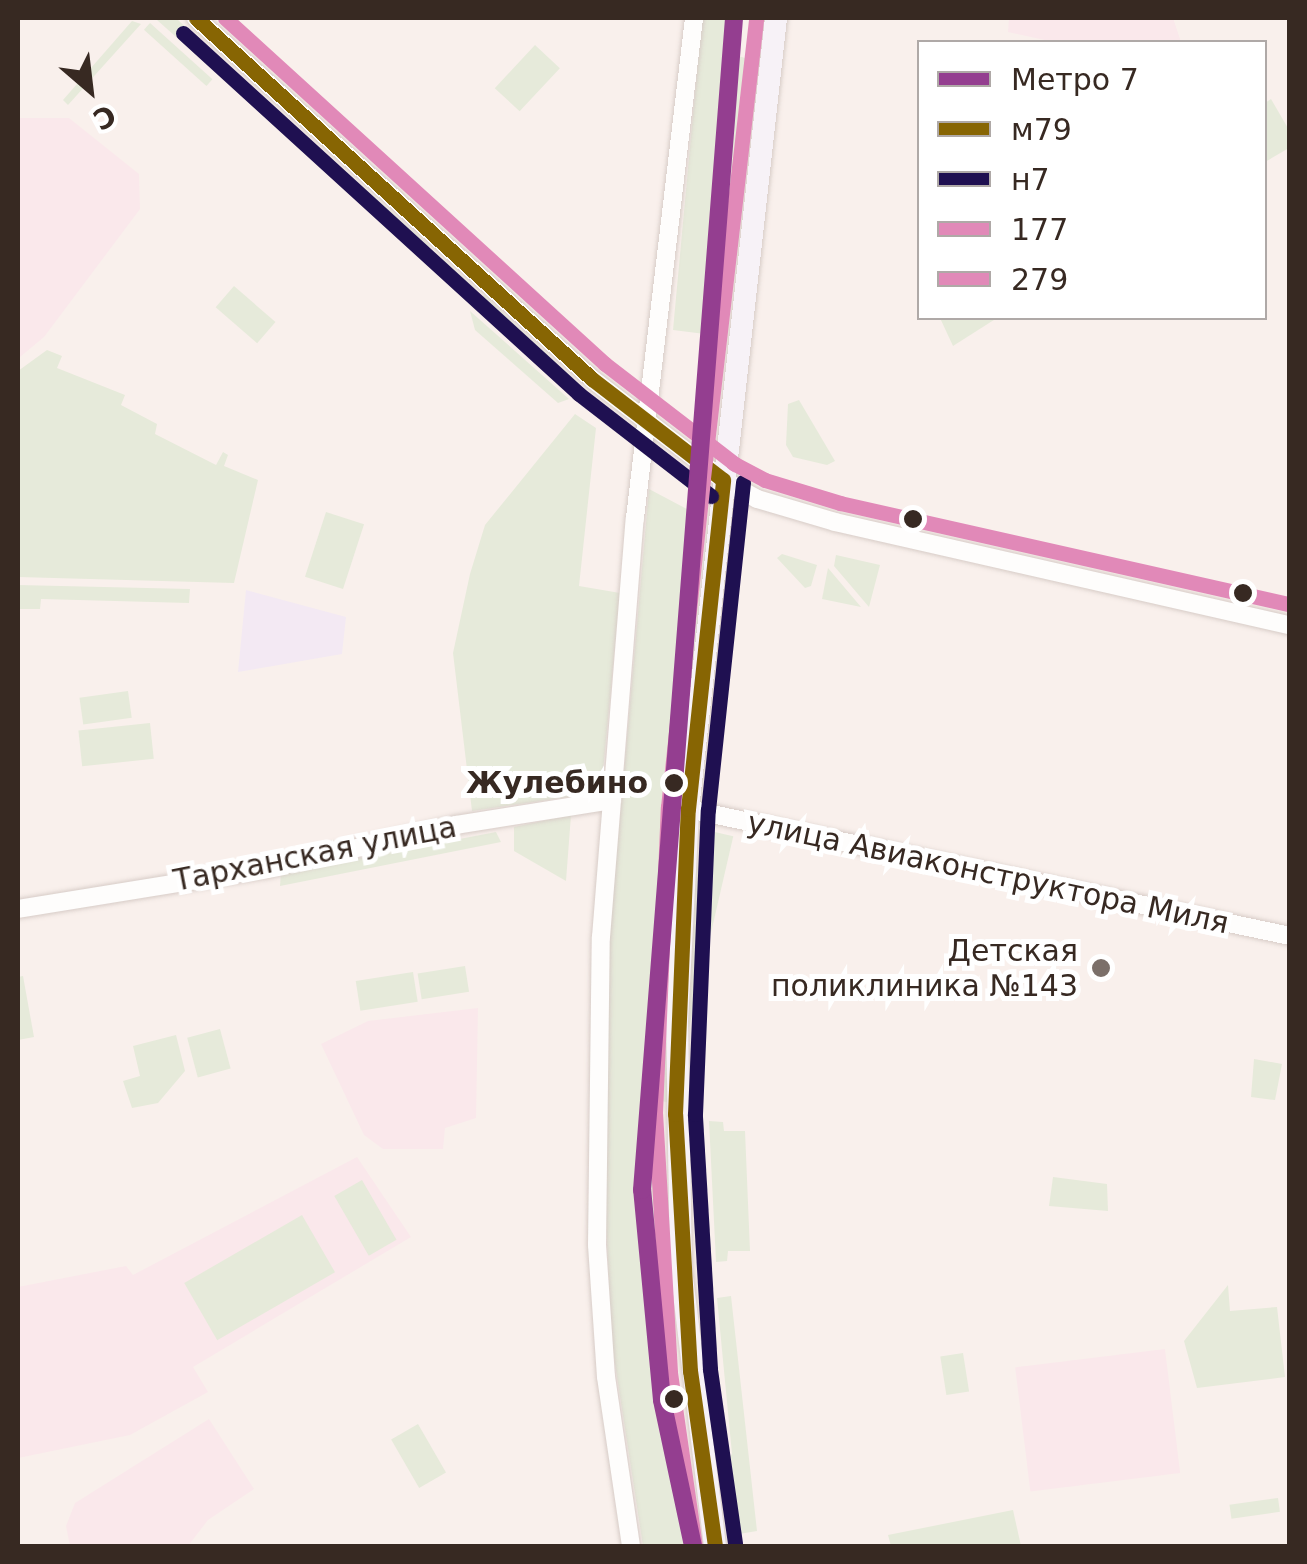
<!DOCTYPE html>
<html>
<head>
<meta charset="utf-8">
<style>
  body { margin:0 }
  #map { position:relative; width:1307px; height:1564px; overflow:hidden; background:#f9f0ec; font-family:"DejaVu Sans",sans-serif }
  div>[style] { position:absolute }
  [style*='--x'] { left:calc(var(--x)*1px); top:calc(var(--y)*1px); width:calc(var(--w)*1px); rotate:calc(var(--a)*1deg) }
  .industrial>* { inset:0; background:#f3e9f3 }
  .education>* { inset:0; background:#fae8eb; transform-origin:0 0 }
  .green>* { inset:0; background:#e6eada; transform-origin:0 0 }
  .roads { filter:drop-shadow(0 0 2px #d7ccc7) drop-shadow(0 0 2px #d7ccc7) }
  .minor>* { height:18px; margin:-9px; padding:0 9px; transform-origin:9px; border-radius:9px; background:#fefdfc }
  .major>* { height:22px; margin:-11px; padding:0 11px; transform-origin:11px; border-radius:11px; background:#f7f2f7 }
  .bus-1>* { height:15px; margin:-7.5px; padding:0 7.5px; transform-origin:7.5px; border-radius:7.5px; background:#876503 }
  .bus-2>* { height:15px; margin:-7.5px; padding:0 7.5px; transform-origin:7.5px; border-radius:7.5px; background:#1f1051 }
  .bus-3>* { height:15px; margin:-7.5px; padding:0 7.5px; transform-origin:7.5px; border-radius:7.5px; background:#e189b8 }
  .bus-4>* { height:15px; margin:-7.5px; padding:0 7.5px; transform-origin:7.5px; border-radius:7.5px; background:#e189b8 }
  .metro-1>* { height:18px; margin:-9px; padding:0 9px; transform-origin:9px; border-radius:9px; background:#943e90 }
  .dots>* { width:28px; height:28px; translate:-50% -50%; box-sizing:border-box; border:5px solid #fff; border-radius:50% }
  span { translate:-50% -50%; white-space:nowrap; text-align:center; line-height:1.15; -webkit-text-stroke:10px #fff; paint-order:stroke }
  .stop-label { font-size:30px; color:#372922; font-weight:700 }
  .right { translate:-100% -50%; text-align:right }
  .street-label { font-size:30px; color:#372922 }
  .poi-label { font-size:30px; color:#372922 }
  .frame { position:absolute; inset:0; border:20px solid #372922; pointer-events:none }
  .legend { position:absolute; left:917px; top:40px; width:350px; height:280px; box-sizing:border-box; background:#fff; border:2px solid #afa9a7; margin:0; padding:12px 18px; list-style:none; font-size:30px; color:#372922 }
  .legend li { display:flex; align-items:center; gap:20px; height:50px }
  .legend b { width:50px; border:2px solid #afa9a7 }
  .north { position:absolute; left:40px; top:40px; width:100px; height:100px; -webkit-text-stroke:8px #fff; paint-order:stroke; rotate:152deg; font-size:28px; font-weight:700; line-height:40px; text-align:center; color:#372922 }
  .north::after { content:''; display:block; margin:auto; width:35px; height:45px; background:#372922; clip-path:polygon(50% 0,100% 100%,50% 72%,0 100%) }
</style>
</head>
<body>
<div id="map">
  <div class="industrial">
    <i style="clip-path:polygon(246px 590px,346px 617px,342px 654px,238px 672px)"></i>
  </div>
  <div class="education">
    <i style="clip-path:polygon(1009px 18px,1173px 18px,1181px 42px,1054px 42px,1008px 32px)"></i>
    <i style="clip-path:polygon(18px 118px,69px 118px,139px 174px,140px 209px,44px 337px,20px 357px)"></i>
    <i style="clip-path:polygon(478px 1008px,476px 1118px,445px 1128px,443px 1149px,383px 1149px,364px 1135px,321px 1044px,368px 1021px)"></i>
    <i style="clip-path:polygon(357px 1157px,411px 1237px,193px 1367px,208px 1392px,130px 1435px,18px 1458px,18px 1287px,126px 1266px,133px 1275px)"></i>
    <i style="left:1165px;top:1349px;width:125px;height:151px;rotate:83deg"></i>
    <i style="clip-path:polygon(209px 1419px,254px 1489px,208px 1520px,188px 1546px,70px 1546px,66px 1526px,75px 1503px)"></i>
  </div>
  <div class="green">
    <i style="clip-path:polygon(176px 18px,238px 77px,238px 92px,157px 20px)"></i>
    <i style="clip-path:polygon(702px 18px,741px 18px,735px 55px,752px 60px,716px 399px,699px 398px,705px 334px,673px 330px)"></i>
    <i style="clip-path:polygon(132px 21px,141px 24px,68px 105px,63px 100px)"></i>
    <i style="left:150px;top:23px;width:84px;height:9px;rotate:42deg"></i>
    <i style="left:535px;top:45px;width:34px;height:59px;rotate:43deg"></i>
    <i style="clip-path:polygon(1271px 99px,1289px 130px,1289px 148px,1265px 162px,1265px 103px)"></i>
    <i style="clip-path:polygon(305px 135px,430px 246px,420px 256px,297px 144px)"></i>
    <i style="clip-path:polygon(443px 259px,475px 288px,470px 300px,432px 267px)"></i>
    <i style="left:234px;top:286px;width:55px;height:28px;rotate:41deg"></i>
    <i style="left:484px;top:295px;width:133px;height:12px;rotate:43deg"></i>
    <i style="clip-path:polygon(470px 311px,569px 399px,558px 403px,475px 330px)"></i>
    <i style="clip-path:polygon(940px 318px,997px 318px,953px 346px)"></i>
    <i style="clip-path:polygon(47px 350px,62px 356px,57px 368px,125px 395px,121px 405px,157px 424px,155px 434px,216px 465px,223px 452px,228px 455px,224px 466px,258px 480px,234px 583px,18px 577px,18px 371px)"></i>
    <i style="clip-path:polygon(799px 400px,835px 461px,827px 465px,793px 457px,786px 445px,788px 404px)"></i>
    <i style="clip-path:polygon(575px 414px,596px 428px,579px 586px,620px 593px,601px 792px,472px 811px,453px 653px,470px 574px,485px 525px)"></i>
    <i style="clip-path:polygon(649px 489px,700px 516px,682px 671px,657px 1094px,665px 1359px,698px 1546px,643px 1546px,612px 1344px,603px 1160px,607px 963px)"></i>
    <i style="left:326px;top:512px;width:40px;height:68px;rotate:18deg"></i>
    <i style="clip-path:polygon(782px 554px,817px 565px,811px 586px,805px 588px,777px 558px)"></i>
    <i style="clip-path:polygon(836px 555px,880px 565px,869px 607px,834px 566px)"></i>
    <i style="clip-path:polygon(828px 568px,861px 607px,822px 599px)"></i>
    <i style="clip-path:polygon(18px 585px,190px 589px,189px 603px,41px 599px,40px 609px,18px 609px)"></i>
    <i style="left:128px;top:691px;width:27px;height:49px;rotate:82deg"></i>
    <i style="left:150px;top:723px;width:36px;height:72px;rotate:84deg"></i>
    <i style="clip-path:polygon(571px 815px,566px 881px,514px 851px,514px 827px)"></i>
    <i style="left:706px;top:830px;width:28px;height:274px;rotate:13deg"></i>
    <i style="clip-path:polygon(496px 832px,501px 842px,280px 886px,281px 873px)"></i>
    <i style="left:465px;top:966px;width:26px;height:48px;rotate:81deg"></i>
    <i style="left:413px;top:972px;width:30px;height:58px;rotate:81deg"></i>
    <i style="clip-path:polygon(23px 976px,34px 1037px,18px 1040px,18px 977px)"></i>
    <i style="left:220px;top:1029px;width:41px;height:34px;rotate:75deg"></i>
    <i style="clip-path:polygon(176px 1035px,185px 1071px,158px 1103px,132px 1108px,123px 1081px,140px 1076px,133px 1046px)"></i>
    <i style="clip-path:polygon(1254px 1059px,1282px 1064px,1275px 1100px,1251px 1097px)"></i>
    <i style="clip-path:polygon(709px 1121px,723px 1122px,724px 1131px,745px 1131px,750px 1251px,728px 1251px,727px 1261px,716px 1262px)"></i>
    <i style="clip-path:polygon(1053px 1177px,1107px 1184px,1108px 1211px,1049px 1206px)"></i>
    <i style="left:362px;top:1180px;width:69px;height:32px;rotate:60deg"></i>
    <i style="left:302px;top:1215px;width:66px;height:136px;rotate:60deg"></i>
    <i style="clip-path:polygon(1228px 1285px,1230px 1311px,1277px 1307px,1285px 1377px,1197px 1388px,1184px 1341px)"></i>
    <i style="clip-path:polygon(731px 1296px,757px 1531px,733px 1535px,719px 1469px,732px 1454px,717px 1298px)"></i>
    <i style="left:963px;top:1353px;width:39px;height:23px;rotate:81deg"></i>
    <i style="left:418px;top:1424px;width:56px;height:31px;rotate:60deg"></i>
    <i style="left:1278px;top:1498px;width:14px;height:49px;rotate:82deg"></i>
    <i style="clip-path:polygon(1013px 1510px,1021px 1546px,891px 1546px,888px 1535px)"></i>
  </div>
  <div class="roads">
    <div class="minor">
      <i style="--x:196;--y:18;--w:536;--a:42.35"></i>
      <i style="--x:592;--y:379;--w:165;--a:37.6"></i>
      <i style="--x:723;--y:480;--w:39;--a:29"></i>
      <i style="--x:757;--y:499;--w:81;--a:16.4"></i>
      <i style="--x:835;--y:522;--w:467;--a:12.8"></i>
      <i style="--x:688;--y:809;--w:615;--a:11.91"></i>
      <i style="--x:18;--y:909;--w:251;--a:-9.2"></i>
      <i style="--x:266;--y:869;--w:195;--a:-13"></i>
      <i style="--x:456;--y:825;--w:158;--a:-9.1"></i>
      <i style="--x:631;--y:1546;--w:171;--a:-98.4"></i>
      <i style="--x:606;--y:1377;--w:132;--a:-93.9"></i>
      <i style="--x:597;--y:1245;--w:308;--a:-89.3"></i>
      <i style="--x:601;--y:937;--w:420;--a:-85.4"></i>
      <i style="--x:635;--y:518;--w:503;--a:-83.27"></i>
    </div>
    <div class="major">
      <i style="--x:715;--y:1546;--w:277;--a:-97"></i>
      <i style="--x:681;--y:1271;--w:249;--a:-90.9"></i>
      <i style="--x:677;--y:1022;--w:213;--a:-87"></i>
      <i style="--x:688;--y:809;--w:796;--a:-83.65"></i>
    </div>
  </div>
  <div class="bus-1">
    <i style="--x:196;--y:18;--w:536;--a:42.35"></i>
    <i style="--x:592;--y:379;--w:165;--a:37.6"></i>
    <i style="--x:715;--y:1546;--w:177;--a:-98.1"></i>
    <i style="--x:690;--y:1371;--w:257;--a:-93.3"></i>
    <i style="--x:675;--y:1114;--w:305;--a:-87.6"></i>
    <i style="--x:688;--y:809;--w:331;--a:-83.9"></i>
  </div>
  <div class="bus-2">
    <i style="--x:183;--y:33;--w:536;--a:42.35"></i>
    <i style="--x:579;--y:394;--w:167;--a:37.7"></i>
    <i style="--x:735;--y:1543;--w:176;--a:-98.2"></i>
    <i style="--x:710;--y:1369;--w:255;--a:-93.4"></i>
    <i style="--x:695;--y:1114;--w:304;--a:-87.6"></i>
    <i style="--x:708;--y:810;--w:330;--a:-83.9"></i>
  </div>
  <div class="bus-3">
    <i style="--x:733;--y:463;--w:36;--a:28"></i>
    <i style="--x:765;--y:480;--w:78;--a:17"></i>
    <i style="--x:840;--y:503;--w:461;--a:12.7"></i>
    <i style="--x:695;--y:1546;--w:176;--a:-98.2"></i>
    <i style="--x:670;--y:1372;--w:259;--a:-93.3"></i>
    <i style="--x:655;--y:1113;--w:306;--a:-87.6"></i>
    <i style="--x:668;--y:807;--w:331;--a:-83.9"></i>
  </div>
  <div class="bus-4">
    <i style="--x:225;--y:18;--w:514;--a:42.32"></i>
    <i style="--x:605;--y:364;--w:164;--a:37.6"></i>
    <i style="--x:703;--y:478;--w:463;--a:-83.4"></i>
  </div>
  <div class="metro-1">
    <i style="--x:693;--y:1546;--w:149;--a:-102"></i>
    <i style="--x:662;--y:1400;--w:211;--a:-95.4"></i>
    <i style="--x:642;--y:1190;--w:1176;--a:-85.51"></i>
  </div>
  <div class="dots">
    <i style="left:913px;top:519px;background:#372922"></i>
    <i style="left:1243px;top:593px;background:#372922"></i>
    <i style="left:674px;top:783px;background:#372922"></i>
    <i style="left:1101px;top:968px;background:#7b6f69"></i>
    <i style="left:674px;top:1399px;background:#372922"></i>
  </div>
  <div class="stop-label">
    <span class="right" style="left:648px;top:783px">Жулебино</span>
  </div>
  <div class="street-label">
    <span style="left:315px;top:854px;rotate:-11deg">Тарханская улица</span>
    <span style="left:988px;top:873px;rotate:12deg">улица Авиаконструктора Миля</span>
  </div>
  <div class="poi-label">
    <span class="right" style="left:1078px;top:968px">Детская<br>поликлиника №143</span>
  </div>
  <div class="frame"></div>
  <ul class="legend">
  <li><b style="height:12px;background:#943e90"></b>Метро 7</li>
  <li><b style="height:12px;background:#876503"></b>м79</li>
  <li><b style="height:12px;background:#1f1051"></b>н7</li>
  <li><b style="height:12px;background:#e189b8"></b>177</li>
  <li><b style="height:12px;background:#e189b8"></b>279</li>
  </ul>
  <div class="north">С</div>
</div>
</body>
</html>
